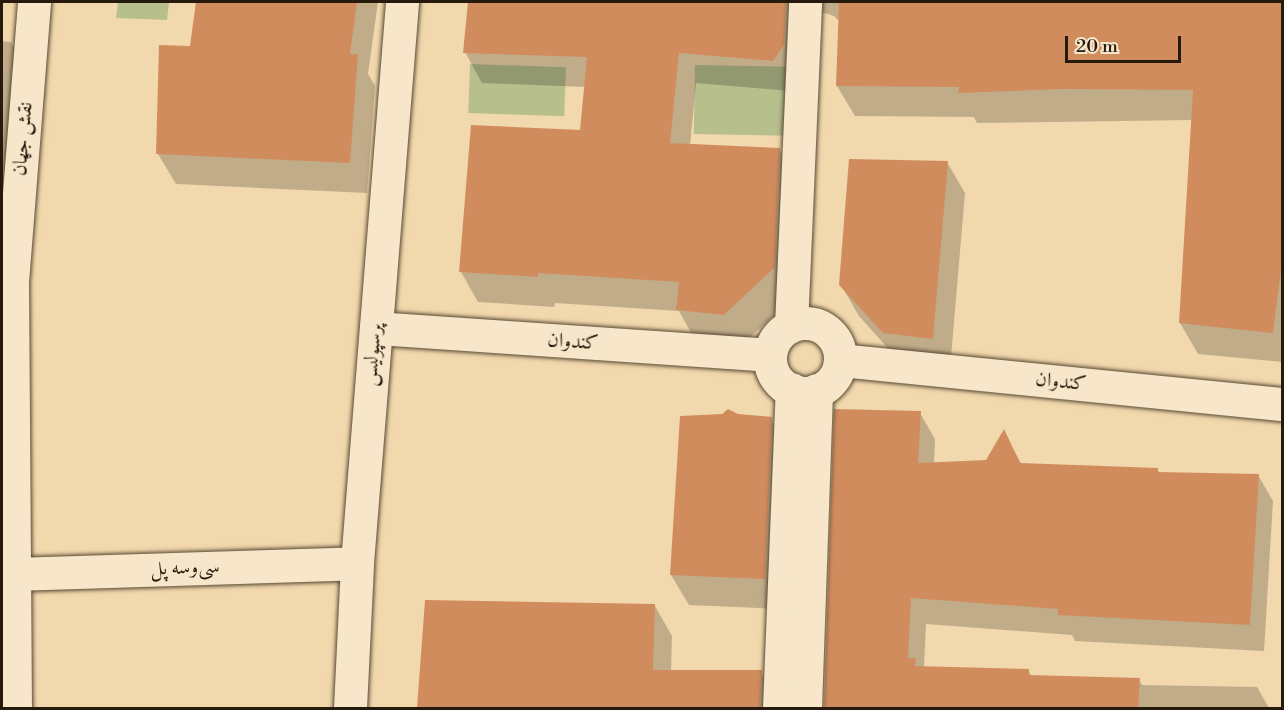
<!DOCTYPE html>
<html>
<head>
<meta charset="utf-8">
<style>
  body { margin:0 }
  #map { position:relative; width:1284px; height:710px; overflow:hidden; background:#f2d8ad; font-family:"Libre Bodoni",Amiri,serif }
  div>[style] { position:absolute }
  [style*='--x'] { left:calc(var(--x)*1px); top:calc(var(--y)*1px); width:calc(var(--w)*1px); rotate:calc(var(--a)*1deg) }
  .green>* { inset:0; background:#b7bf8d; transform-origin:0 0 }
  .shadow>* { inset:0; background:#0003 }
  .building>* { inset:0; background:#d18c5e }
  .roads { filter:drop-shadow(0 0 2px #584a34) drop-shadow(0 0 2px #584a34) }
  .minor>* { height:33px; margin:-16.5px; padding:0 16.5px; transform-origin:16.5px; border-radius:16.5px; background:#f7e6ca }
  .minor>.ring { margin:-16.5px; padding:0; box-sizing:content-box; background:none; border:33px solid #f7e6ca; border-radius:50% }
  span { translate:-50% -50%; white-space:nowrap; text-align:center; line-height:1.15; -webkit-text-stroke:4.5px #f7e6ca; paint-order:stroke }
  .street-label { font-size:20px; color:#251a0c }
  .frame { position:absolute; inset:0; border:3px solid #251a0c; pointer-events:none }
  .scale { position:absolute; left:1065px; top:36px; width:116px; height:27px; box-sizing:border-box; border:3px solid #251a0c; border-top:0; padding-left:8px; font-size:18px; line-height:21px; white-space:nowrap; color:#251a0c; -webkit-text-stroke:4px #f7e6ca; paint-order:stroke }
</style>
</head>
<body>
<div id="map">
  <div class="green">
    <i style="clip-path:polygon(118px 2px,169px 2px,167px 20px,116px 18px)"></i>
    <i style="left:470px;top:64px;width:96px;height:49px;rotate:2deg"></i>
    <i style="left:695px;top:65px;width:95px;height:69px;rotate:1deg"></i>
  </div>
  <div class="shadow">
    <i style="clip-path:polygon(198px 2px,378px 2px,368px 74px,375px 86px,367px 193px,176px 184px,158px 154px,192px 48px)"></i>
    <i style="clip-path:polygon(469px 2px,1282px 2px,1282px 362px,1198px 354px,1180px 323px,1193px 120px,977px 123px,974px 117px,855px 116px,837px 86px,840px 22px,834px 16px,824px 13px,814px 15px,791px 91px,696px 83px,690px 146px,779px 149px,797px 180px,792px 298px,742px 345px,695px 340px,679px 311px,555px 303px,554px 307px,478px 302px,461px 272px,582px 132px,586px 87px,482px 83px,465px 52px)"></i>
    <i style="clip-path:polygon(2px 41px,11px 42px,24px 63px,2px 229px)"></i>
    <i style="clip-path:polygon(947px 162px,965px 193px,950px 369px,902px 364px,859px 316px,841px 285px)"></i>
    <i style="clip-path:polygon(836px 411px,920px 413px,935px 439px,934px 464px,987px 462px,1004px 432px,1022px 465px,1157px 469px,1160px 473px,1258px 475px,1273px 501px,1264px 651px,1075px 641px,1072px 635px,926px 624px,924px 667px,1028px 670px,1032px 677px,1139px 680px,1142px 685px,1257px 687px,1269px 708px,825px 708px)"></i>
    <i style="clip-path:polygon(737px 416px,771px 419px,789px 449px,782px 609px,689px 605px,671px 575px)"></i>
    <i style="clip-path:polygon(426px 602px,655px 606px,672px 636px,671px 671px,761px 672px,779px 702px,779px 708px,419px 708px)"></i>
  </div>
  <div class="building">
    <i style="clip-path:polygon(196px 2px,357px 2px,350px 54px,358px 54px,350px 163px,156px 154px,159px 45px,190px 46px)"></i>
    <i style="clip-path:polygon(468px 2px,786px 2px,784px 45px,773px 61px,679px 53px,670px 143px,780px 148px,775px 267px,724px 315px,676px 310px,679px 282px,538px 273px,538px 277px,459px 272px,471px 125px,580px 130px,587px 57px,463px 53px)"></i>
    <i style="clip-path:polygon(839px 2px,1282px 2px,1282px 262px,1273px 333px,1179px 323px,1193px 90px,1064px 89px,958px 93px,959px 87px,836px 86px)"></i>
    <i style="clip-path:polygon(849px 159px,948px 161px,933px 339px,883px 333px,839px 285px)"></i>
    <i style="clip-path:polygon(728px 409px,738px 414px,772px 417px,765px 579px,670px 575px,680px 416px,722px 414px)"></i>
    <i style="clip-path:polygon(834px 409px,921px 411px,918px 463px,986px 460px,1004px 429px,1020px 463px,1158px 468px,1158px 472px,1259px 474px,1250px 625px,1058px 615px,1058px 609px,911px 598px,908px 658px,916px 658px,915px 666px,1029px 669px,1029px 675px,1140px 678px,1138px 708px,824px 708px)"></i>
    <i style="clip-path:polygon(425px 600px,655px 604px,653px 670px,762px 670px,760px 708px,417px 708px)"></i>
  </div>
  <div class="roads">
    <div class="minor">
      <i class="ring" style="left:770px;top:323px;width:37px;height:37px"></i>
      <i style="--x:791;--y:326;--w:324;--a:-87.5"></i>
      <i style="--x:376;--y:328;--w:395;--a:3.9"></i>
      <i style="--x:840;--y:360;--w:444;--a:5.7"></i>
      <i style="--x:14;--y:574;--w:343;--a:-1.8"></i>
      <i style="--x:15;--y:708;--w:426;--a:-90.4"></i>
      <i style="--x:12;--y:282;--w:281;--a:-85.5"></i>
      <i style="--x:350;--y:708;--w:145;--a:-87.2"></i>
      <i style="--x:357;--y:563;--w:563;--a:-85.41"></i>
      <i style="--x:779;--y:708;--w:319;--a:-87.7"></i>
      <i style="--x:805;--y:708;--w:318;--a:-88"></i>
    </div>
  </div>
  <div class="street-label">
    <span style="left:23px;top:139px;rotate:-85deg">نقش جهان</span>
    <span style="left:573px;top:342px;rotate:4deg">کندوان</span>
    <span style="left:373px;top:355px;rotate:-85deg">پرسپولیس</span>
    <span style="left:1061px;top:382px;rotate:6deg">کندوان</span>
    <span style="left:185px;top:568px;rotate:-2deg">سی‌وسه پل</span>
  </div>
  <div class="frame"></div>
  <div class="scale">20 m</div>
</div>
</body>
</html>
